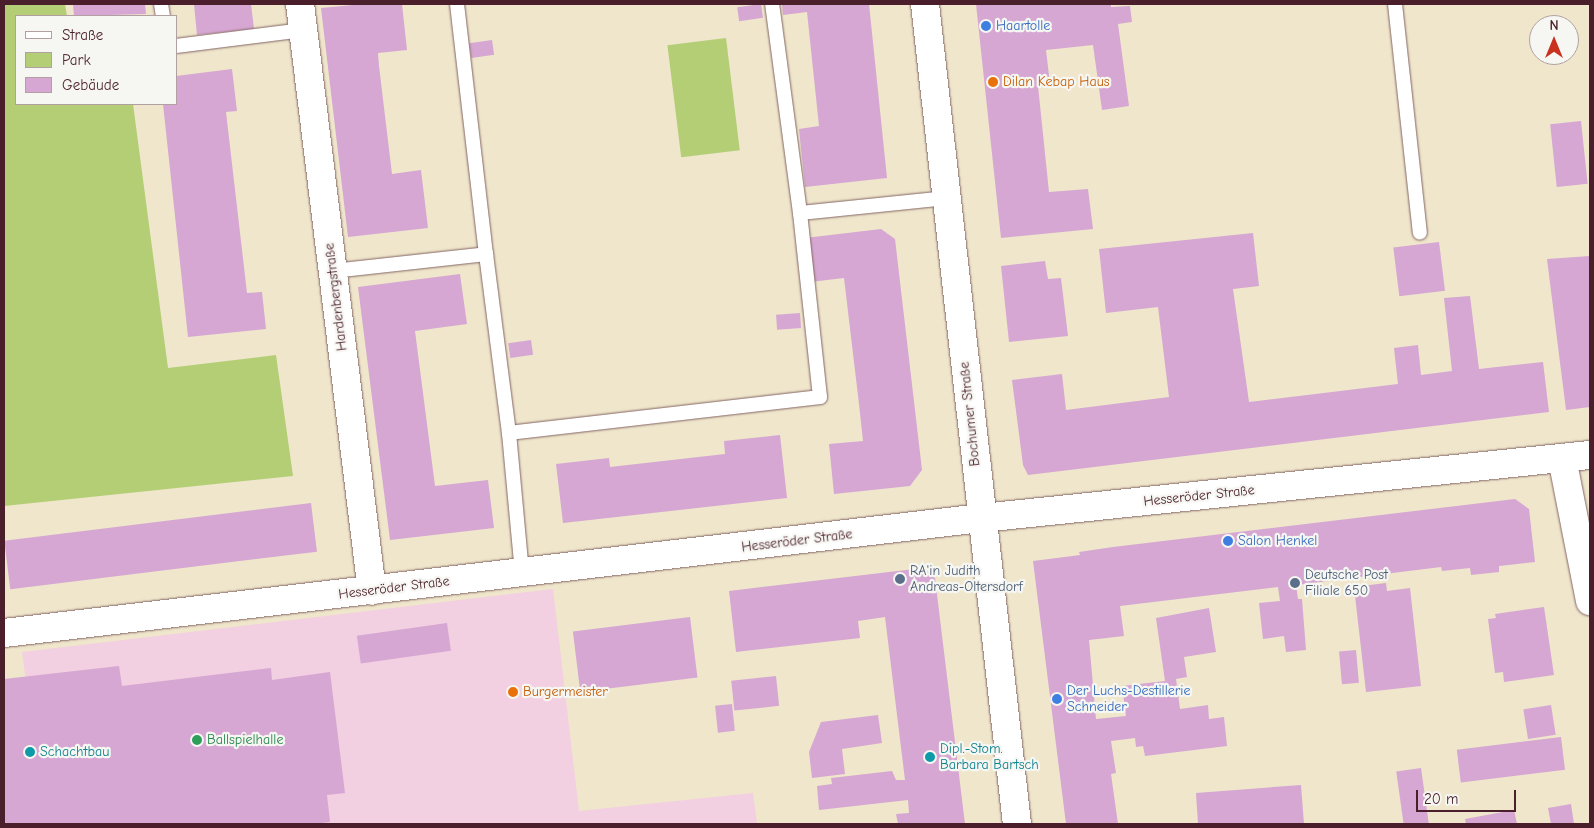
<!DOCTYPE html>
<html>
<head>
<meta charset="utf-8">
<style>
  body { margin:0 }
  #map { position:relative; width:1594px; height:828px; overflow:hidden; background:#efe6cc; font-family:"Comic Neue",sans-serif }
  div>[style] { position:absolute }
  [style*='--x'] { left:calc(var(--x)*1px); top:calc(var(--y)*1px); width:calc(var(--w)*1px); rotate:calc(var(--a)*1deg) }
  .built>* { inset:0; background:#f2cfe1 }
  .green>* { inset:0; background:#b3ce74; transform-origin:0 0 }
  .building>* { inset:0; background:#d5a7d2; transform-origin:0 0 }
  .roads { filter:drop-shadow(0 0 1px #846563) drop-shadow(0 0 1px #846563) }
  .service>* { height:14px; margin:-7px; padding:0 7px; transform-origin:7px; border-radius:7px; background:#fff }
  .minor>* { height:28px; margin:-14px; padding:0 14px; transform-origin:14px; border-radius:14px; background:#fff }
  .dots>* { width:14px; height:14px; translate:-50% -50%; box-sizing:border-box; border:2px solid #f6f6f2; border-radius:50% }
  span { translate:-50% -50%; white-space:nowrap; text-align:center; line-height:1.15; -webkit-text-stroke:4.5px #f6f6f2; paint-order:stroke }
  .shop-label { font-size:14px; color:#366cbe }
  .left { translate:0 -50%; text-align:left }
  .food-label { font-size:14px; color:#c56008 }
  .street-label { font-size:14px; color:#4a1f2b }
  .service-label { font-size:14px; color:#4e5e75 }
  .leisure-label { font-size:14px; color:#27864d }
  .culture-label { font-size:14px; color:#0d838f }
  .frame { position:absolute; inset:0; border:5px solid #4a1f2b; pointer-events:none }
  .legend { position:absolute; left:15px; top:15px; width:162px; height:90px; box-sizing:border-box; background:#f6f6f2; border:1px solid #b1a0a2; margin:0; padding:6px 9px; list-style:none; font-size:15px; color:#4a1f2b }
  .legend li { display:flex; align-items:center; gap:10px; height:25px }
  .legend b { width:25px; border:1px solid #b1a0a2 }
  .north { position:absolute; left:1529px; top:15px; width:50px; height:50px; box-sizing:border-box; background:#f6f6f2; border:1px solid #b1a0a2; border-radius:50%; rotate:0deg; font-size:14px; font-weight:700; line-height:20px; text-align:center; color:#4a1f2b }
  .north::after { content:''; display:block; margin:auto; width:18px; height:22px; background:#c8321e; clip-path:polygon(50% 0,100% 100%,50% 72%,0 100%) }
  .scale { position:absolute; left:1416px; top:790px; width:100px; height:22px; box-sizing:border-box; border:2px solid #4a1f2b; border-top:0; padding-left:6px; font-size:15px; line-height:18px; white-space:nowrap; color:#4a1f2b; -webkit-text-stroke:4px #f6f6f2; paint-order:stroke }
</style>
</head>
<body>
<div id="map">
  <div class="built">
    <i style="clip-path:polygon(553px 589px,579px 811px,753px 793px,757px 824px,45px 824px,22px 652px)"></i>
  </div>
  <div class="green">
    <i style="clip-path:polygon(4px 4px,65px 4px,67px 16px,16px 16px,16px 104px,133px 104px,168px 368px,276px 355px,293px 476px,4px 506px)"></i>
    <i style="left:726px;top:38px;width:113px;height:59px;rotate:83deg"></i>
  </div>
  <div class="building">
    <i style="clip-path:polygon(73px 4px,145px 4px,146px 14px,74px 16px)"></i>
    <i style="clip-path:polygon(194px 4px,251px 4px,254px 29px,197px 35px)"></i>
    <i style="clip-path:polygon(364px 4px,402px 4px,407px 50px,378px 53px,379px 66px,392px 174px,421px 170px,428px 228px,348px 237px,321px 8px)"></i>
    <i style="left:761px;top:4px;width:14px;height:24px;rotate:82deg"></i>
    <i style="clip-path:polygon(782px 4px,869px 4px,887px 178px,805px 187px,799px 129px,819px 126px,807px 12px,783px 15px)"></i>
    <i style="clip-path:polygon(976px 4px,1111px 4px,1111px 7px,1130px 6px,1132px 22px,1118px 24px,1129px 106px,1102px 110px,1093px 45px,1046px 50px,1050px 84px,1038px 86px,1049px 192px,1088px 189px,1093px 229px,1001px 238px)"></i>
    <i style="left:492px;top:40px;width:15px;height:23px;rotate:82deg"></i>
    <i style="clip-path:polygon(232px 69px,237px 111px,226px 112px,247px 293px,262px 292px,266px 329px,188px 337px,163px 104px,176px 104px,176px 76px)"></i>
    <i style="left:1581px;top:121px;width:63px;height:31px;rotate:84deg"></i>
    <i style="clip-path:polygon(881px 229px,895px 239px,922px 470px,910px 486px,834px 494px,829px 444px,863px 441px,859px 404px,844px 278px,810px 282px,805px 238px)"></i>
    <i style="clip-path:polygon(1253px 233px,1259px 286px,1233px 289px,1249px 402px,1398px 384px,1394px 348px,1418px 345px,1421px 375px,1452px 371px,1444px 298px,1470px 296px,1479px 369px,1543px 362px,1549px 412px,1028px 475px,1023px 465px,1012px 380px,1062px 374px,1066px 410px,1169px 397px,1158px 307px,1106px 313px,1099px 249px)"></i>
    <i style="left:1439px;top:242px;width:49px;height:46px;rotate:83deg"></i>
    <i style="clip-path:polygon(1590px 256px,1590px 407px,1566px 410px,1547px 259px)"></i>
    <i style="clip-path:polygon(1045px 261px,1048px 279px,1061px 278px,1068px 336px,1009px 342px,1001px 266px)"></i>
    <i style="clip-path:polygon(460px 274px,467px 324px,415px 331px,435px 486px,488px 480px,494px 528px,390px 540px,358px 287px)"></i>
    <i style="left:800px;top:313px;width:15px;height:24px;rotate:86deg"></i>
    <i style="left:531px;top:340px;width:15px;height:23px;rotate:82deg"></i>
    <i style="clip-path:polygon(780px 435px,787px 498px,563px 523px,556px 464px,609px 458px,610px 467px,725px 454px,724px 441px)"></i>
    <i style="clip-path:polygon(1515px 499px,1529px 509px,1535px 562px,1499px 566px,1499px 572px,1471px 575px,1470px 568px,1442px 571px,1441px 567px,1296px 585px,1298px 599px,1302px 599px,1306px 650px,1286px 652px,1284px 636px,1263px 639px,1259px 603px,1280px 601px,1278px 587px,1120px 606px,1124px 636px,1089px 640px,1096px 719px,1126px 716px,1122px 686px,1165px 681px,1156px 618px,1209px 608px,1216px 652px,1184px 657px,1187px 677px,1176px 679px,1180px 709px,1208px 705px,1209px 719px,1224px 717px,1227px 746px,1145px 756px,1143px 746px,1136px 747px,1135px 738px,1111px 741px,1116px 773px,1111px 774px,1118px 824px,1066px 824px,1033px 561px,1080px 555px,1079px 552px,1113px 547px)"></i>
    <i style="left:311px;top:503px;width:49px;height:309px;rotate:83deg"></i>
    <i style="clip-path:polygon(923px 568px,935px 578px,965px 824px,898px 824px,896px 814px,909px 813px,908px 800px,819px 810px,817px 786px,832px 784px,831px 778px,892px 771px,896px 780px,905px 780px,885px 617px,858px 621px,860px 638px,736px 652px,729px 591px)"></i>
    <i style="clip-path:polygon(1386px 583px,1387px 591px,1410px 588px,1421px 686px,1366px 692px,1354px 587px)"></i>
    <i style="clip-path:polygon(1544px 607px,1554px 675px,1504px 682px,1503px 672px,1495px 673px,1488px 619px,1496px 618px,1495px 614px)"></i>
    <i style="left:690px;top:617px;width:61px;height:118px;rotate:83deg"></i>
    <i style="left:447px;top:623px;width:28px;height:91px;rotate:82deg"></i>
    <i style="left:1356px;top:650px;width:33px;height:17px;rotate:85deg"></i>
    <i style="clip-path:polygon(119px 666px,122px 686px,271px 668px,272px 680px,330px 672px,345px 793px,327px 795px,330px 822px,312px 824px,4px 824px,4px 679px)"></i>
    <i style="left:776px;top:676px;width:30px;height:45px;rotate:84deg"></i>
    <i style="left:732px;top:704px;width:27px;height:17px;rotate:84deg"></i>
    <i style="left:1551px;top:705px;width:30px;height:28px;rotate:81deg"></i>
    <i style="clip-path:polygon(878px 715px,882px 743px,842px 749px,845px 774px,812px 778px,809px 752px,821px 722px)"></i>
    <i style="left:1561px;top:737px;width:33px;height:105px;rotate:83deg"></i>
    <i style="left:1421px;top:768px;width:57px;height:25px;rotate:82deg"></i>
    <i style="clip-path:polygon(1301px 785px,1304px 824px,1198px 824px,1196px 793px)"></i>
    <i style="clip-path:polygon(1571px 804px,1574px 824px,1551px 824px,1548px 808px)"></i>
    <i style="clip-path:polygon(1514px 810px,1517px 824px,1466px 824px,1465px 819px)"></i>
  </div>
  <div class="roads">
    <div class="service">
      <i style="--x:161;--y:4;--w:12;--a:81"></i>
      <i style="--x:457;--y:4;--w:252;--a:83.4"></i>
      <i style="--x:486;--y:254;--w:180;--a:82.7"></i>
      <i style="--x:509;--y:433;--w:313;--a:-6.6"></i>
      <i style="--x:820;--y:397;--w:185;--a:-96.2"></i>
      <i style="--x:800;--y:213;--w:211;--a:-97.6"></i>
      <i style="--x:1395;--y:4;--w:230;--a:83.8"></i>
      <i style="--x:176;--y:46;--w:128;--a:-7.2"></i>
      <i style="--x:800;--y:213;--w:148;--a:-5.8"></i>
      <i style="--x:333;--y:271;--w:154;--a:-6.3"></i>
      <i style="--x:509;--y:433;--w:141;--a:84.7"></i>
    </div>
    <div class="minor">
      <i style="--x:300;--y:4;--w:591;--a:83.01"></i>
      <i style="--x:925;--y:4;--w:825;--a:83.6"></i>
      <i style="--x:1562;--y:458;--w:146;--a:78.9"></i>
      <i style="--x:4;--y:633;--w:985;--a:-6.71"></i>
      <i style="--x:982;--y:518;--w:611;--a:-5.92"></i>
    </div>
  </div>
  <div class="dots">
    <i style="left:986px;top:26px;background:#3f7fe0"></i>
    <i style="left:993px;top:82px;background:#e8710a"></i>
    <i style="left:1228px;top:541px;background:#3f7fe0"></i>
    <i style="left:900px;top:579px;background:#5c6f8a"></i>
    <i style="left:1295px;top:583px;background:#5c6f8a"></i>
    <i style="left:513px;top:692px;background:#e8710a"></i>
    <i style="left:1057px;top:699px;background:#3f7fe0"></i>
    <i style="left:197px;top:740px;background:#2e9e5b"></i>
    <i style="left:30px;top:752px;background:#0f9aa8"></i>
    <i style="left:930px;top:757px;background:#0f9aa8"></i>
  </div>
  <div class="shop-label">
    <span class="left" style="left:996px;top:26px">Haartolle</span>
    <span class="left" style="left:1238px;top:541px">Salon Henkel</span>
    <span class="left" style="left:1067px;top:699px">Der Luchs-Destillerie<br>Schneider</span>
  </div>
  <div class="food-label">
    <span class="left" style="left:1003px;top:82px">Dilan Kebap Haus</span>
    <span class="left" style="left:523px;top:692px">Burgermeister</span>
  </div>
  <div class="street-label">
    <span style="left:336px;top:297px;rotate:-97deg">Hardenbergstraße</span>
    <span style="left:970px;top:414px;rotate:-96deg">Bochumer Straße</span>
    <span style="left:1199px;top:496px;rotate:-6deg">Hesseröder Straße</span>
    <span style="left:797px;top:541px;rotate:-7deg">Hesseröder Straße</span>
    <span style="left:394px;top:588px;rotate:-7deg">Hesseröder Straße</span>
  </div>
  <div class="service-label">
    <span class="left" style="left:910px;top:579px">RA'in Judith<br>Andreas-Oltersdorf</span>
    <span class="left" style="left:1305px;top:583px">Deutsche Post<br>Filiale 650</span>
  </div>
  <div class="leisure-label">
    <span class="left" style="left:207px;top:740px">Ballspielhalle</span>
  </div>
  <div class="culture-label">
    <span class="left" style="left:940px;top:757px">Dipl.-Stom.<br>Barbara Bartsch</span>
    <span class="left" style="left:40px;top:752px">Schachtbau</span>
  </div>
  <div class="frame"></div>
  <ul class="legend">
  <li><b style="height:6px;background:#fff"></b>Straße</li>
  <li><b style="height:14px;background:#b3ce74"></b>Park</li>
  <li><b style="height:14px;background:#d5a7d2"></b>Gebäude</li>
  </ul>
  <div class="north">N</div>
  <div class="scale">20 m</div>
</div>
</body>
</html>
